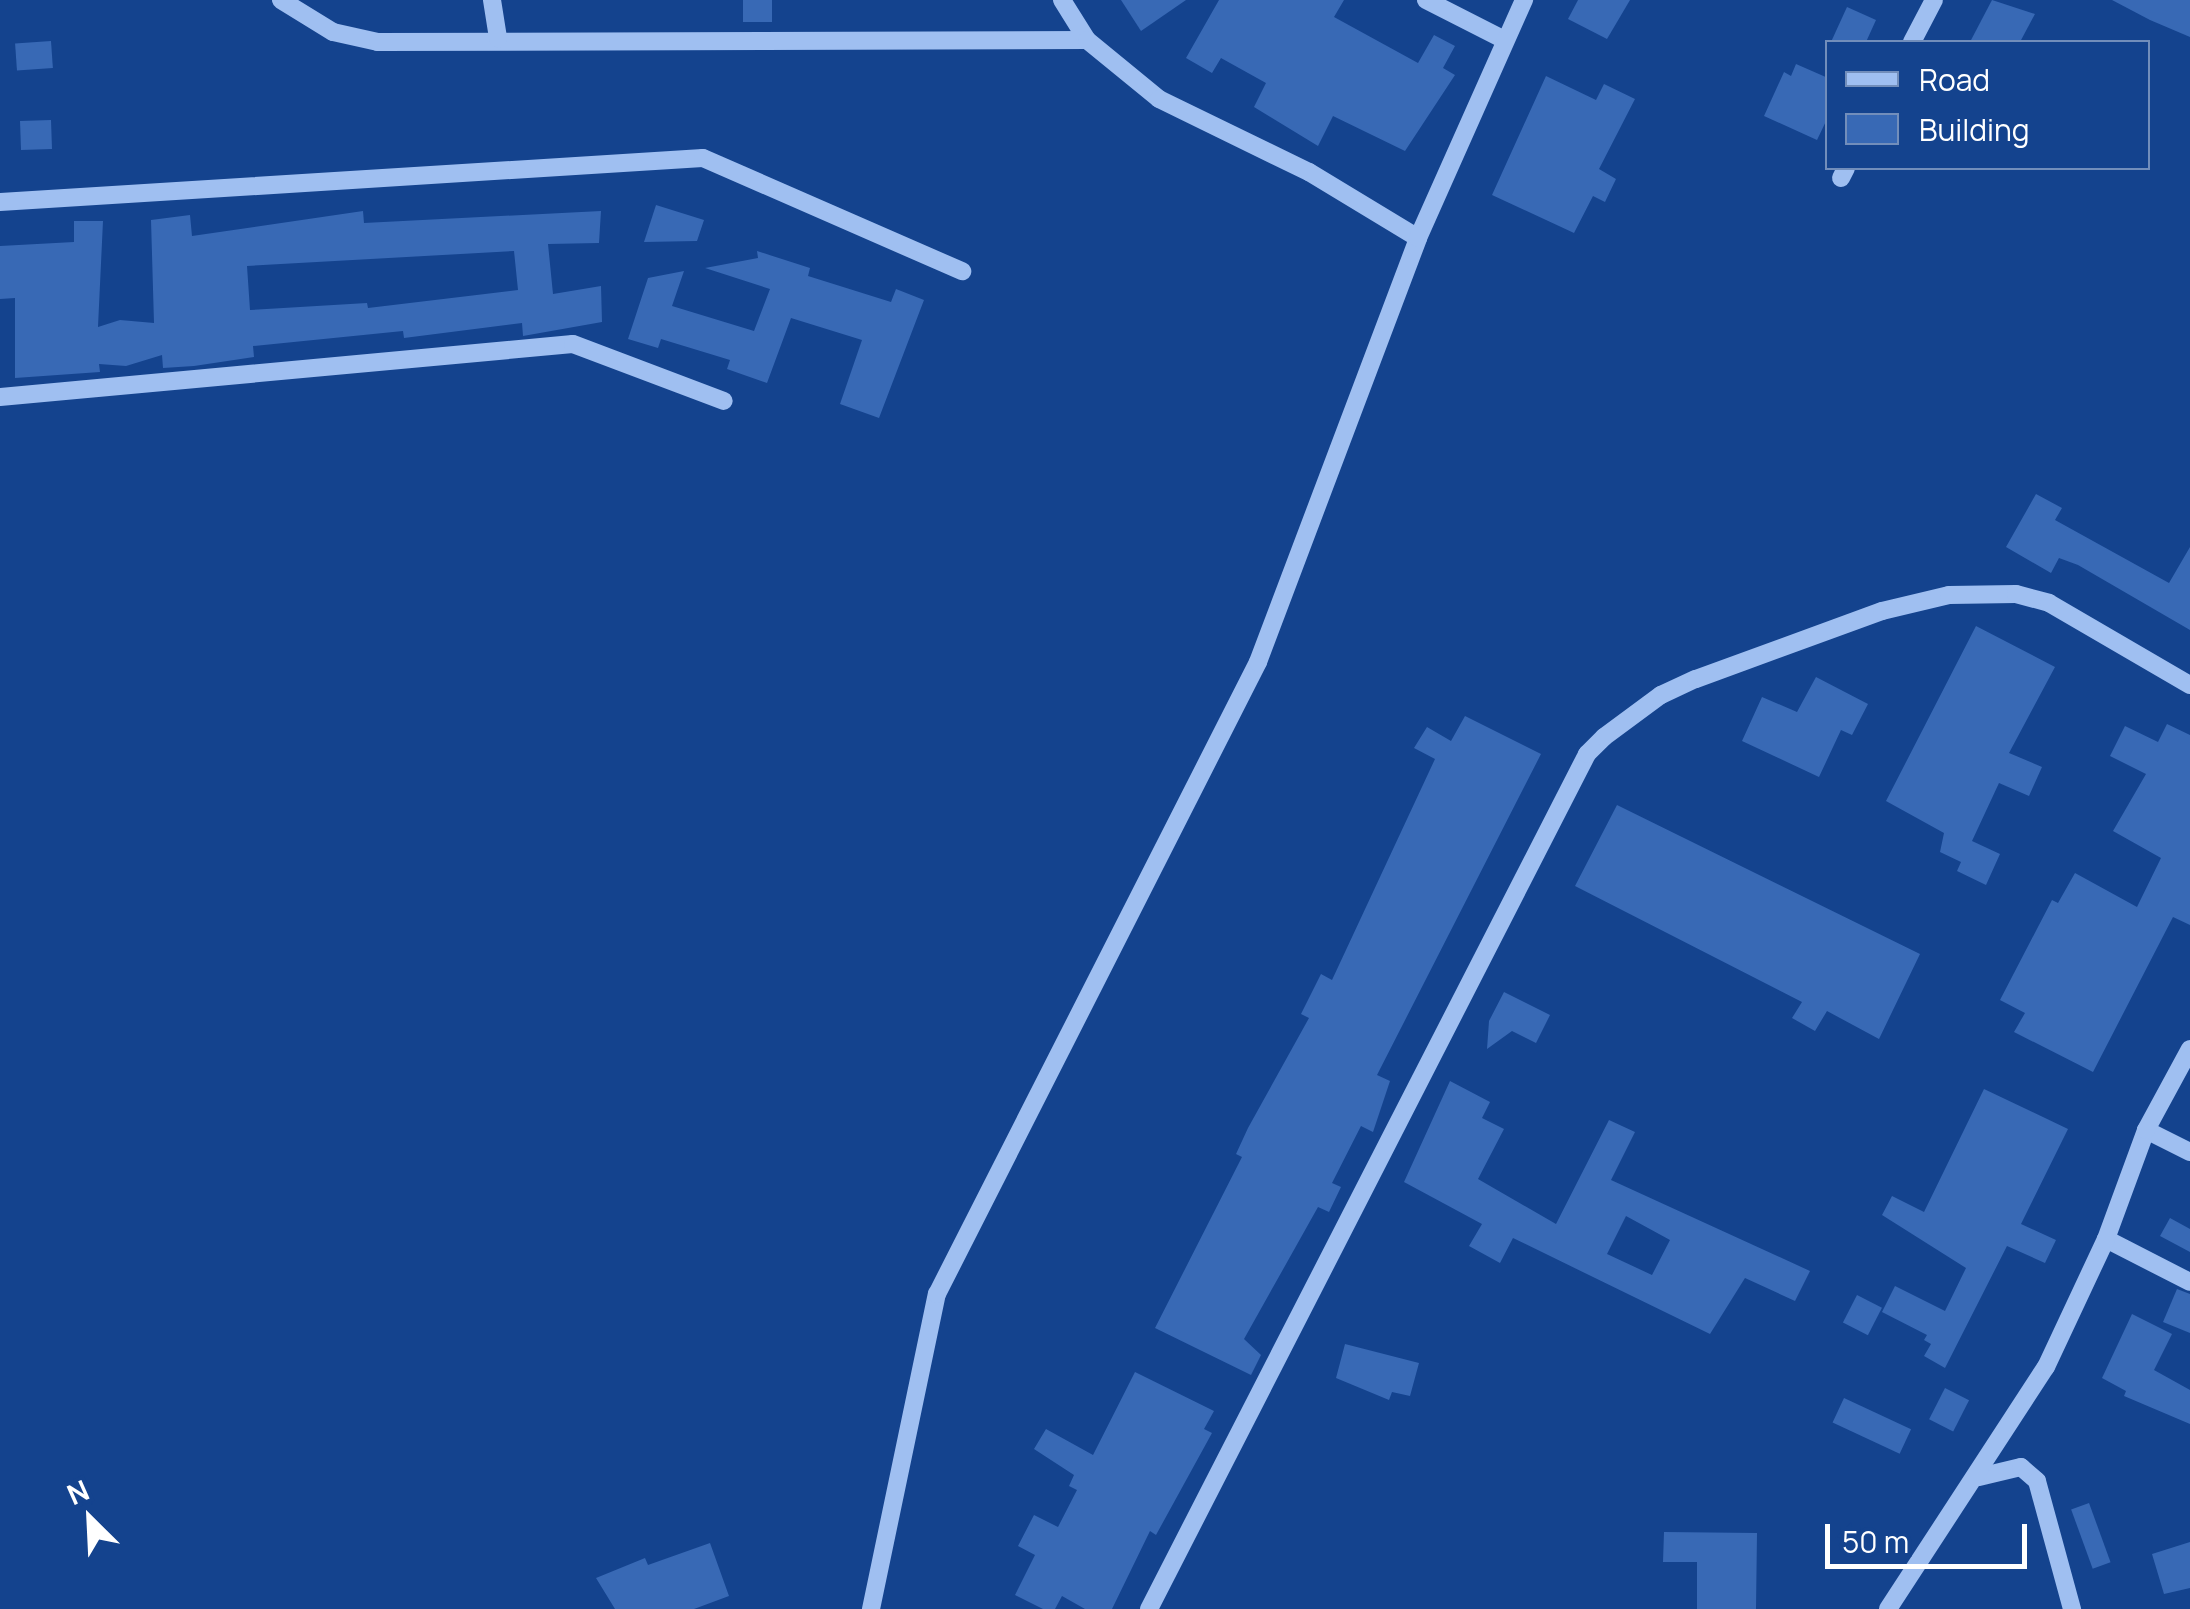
<!DOCTYPE html>
<html>
<head>
<meta charset="utf-8">
<style>
  body { margin:0 }
  #map { position:relative; width:2190px; height:1609px; overflow:hidden; background:#14438e; font-family:Manrope,sans-serif }
  div>[style] { position:absolute }
  [style*='--x'] { left:calc(var(--x)*1px); top:calc(var(--y)*1px); width:calc(var(--w)*1px); rotate:calc(var(--a)*1deg) }
  .building>* { inset:0; background:#3869b5; transform-origin:0 0 }
  .minor>* { height:18px; margin:-9px; padding:0 9px; transform-origin:9px; border-radius:9px; background:#9fbff1 }
  span { translate:-50% -50%; white-space:nowrap; text-align:center; line-height:1.15; -webkit-text-stroke:8px #14438e; paint-order:stroke }
  .legend { position:absolute; left:1825px; top:40px; width:325px; height:130px; box-sizing:border-box; background:#14438e; border:2px solid #728ebb; margin:0; padding:12px 18px; list-style:none; font-size:30px; color:#fff }
  .legend li { display:flex; align-items:center; gap:20px; height:50px }
  .legend b { width:50px; border:2px solid #728ebb }
  .north { position:absolute; left:40px; top:1469px; width:100px; height:100px; -webkit-text-stroke:8px #14438e; paint-order:stroke; rotate:336deg; font-size:28px; font-weight:700; line-height:40px; text-align:center; color:#fff }
  .north::after { content:''; display:block; margin:auto; width:35px; height:45px; background:#fff; clip-path:polygon(50% 0,100% 100%,50% 72%,0 100%) }
  .scale { position:absolute; left:1825px; top:1524px; width:202px; height:45px; box-sizing:border-box; border:5px solid #fff; border-top:0; padding-left:12px; font-size:30px; line-height:35px; white-space:nowrap; color:#fff; -webkit-text-stroke:8px #14438e; paint-order:stroke }
</style>
</head>
<body>
<div id="map">
  <div class="building">
    <i style="left:743px;top:0;width:29px;height:22px"></i>
    <i style="clip-path:polygon(1121px 0,1186px 0,1141px 31px)"></i>
    <i style="clip-path:polygon(1219px 0,1344px 0,1334px 17px,1418px 63px,1434px 35px,1455px 46px,1443px 68px,1455px 75px,1405px 151px,1333px 116px,1318px 146px,1254px 107px,1266px 83px,1221px 58px,1212px 73px,1186px 58px)"></i>
    <i style="clip-path:polygon(1578px 0,1630px 0,1607px 39px,1568px 19px)"></i>
    <i style="clip-path:polygon(1992px 0,2035px 14px,2020px 42px,1970px 42px)"></i>
    <i style="clip-path:polygon(2112px 0,2190px 0,2190px 37px,2150px 20px)"></i>
    <i style="clip-path:polygon(1847px 7px,1876px 20px,1866px 42px,1831px 42px)"></i>
    <i style="left:51px;top:41px;width:27px;height:36px;rotate:86deg"></i>
    <i style="clip-path:polygon(1796px 64px,1828px 78px,1828px 117px,1817px 140px,1764px 116px,1784px 72px,1791px 76px)"></i>
    <i style="clip-path:polygon(1546px 76px,1596px 100px,1604px 84px,1635px 99px,1599px 169px,1616px 179px,1605px 202px,1593px 196px,1574px 233px,1492px 195px)"></i>
    <i style="left:51px;top:120px;width:29px;height:31px;rotate:88deg"></i>
    <i style="clip-path:polygon(656px 205px,704px 220px,697px 241px,644px 242px)"></i>
    <i style="clip-path:polygon(evenodd,363px 211px,364px 223px,601px 211px,599px 243px,548px 244px,553px 294px,601px 286px,602px 322px,523px 336px,522px 323px,404px 338px,403px 331px,253px 346px,254px 357px,194px 366px,163px 368px,162px 355px,126px 366px,99px 364px,100px 372px,15px 378px,15px 298px,0 299px,0 246px,74px 242px,74px 221px,103px 221px,98px 327px,120px 320px,154px 323px,151px 220px,190px 215px,192px 236px,363px 211px,514px 251px,518px 290px,368px 308px,367px 303px,250px 310px,247px 266px,514px 251px)"></i>
    <i style="clip-path:polygon(757px 251px,810px 268px,808px 276px,891px 302px,896px 289px,924px 300px,879px 418px,840px 404px,862px 340px,791px 318px,767px 383px,727px 369px,730px 360px,661px 339px,658px 348px,628px 339px,648px 278px,684px 271px,672px 306px,754px 331px,770px 289px,705px 268px,758px 258px)"></i>
    <i style="clip-path:polygon(2036px 494px,2062px 508px,2055px 520px,2169px 583px,2190px 547px,2190px 630px,2078px 565px,2059px 558px,2051px 573px,2006px 547px)"></i>
    <i style="clip-path:polygon(1976px 626px,2055px 667px,2009px 753px,2042px 767px,2029px 796px,1999px 783px,1972px 841px,2000px 854px,1986px 885px,1957px 871px,1961px 862px,1940px 852px,1944px 833px,1886px 801px)"></i>
    <i style="clip-path:polygon(1816px 677px,1868px 704px,1852px 735px,1841px 730px,1819px 777px,1742px 741px,1762px 697px,1797px 712px)"></i>
    <i style="clip-path:polygon(1465px 716px,1541px 754px,1377px 1075px,1390px 1081px,1373px 1132px,1361px 1126px,1332px 1183px,1341px 1187px,1329px 1212px,1318px 1207px,1244px 1339px,1261px 1355px,1251px 1375px,1155px 1328px,1242px 1157px,1236px 1154px,1248px 1128px,1309px 1018px,1301px 1014px,1321px 974px,1332px 980px,1435px 759px,1414px 748px,1427px 727px,1451px 741px)"></i>
    <i style="clip-path:polygon(2167px 724px,2190px 735px,2190px 925px,2173px 917px,2093px 1072px,2014px 1032px,2025px 1013px,2000px 1000px,2052px 900px,2058px 903px,2075px 873px,2137px 907px,2161px 858px,2113px 831px,2146px 774px,2110px 756px,2125px 726px,2158px 742px)"></i>
    <i style="clip-path:polygon(1617px 805px,1920px 954px,1879px 1039px,1827px 1011px,1815px 1031px,1792px 1018px,1802px 1002px,1575px 886px)"></i>
    <i style="clip-path:polygon(1504px 992px,1550px 1015px,1536px 1043px,1512px 1031px,1487px 1049px,1489px 1021px)"></i>
    <i style="clip-path:polygon(evenodd,1450px 1081px,1490px 1102px,1482px 1118px,1504px 1129px,1478px 1179px,1556px 1224px,1609px 1120px,1635px 1132px,1611px 1180px,1810px 1271px,1795px 1301px,1745px 1278px,1710px 1334px,1513px 1238px,1500px 1263px,1469px 1246px,1482px 1224px,1404px 1182px,1450px 1081px,1626px 1216px,1670px 1240px,1652px 1275px,1607px 1254px,1626px 1216px)"></i>
    <i style="clip-path:polygon(1984px 1089px,2068px 1129px,2021px 1224px,2056px 1240px,2045px 1263px,2007px 1246px,1945px 1368px,1924px 1356px,1931px 1344px,1924px 1340px,1927px 1335px,1882px 1312px,1895px 1286px,1945px 1311px,1966px 1268px,1882px 1215px,1892px 1196px,1924px 1212px)"></i>
    <i style="clip-path:polygon(2170px 1218px,2190px 1229px,2190px 1252px,2160px 1236px)"></i>
    <i style="clip-path:polygon(2177px 1289px,2190px 1294px,2190px 1333px,2163px 1322px)"></i>
    <i style="left:1857px;top:1295px;width:28px;height:31px;rotate:27deg"></i>
    <i style="clip-path:polygon(2132px 1314px,2172px 1334px,2154px 1370px,2190px 1390px,2190px 1424px,2124px 1396px,2126px 1391px,2102px 1378px)"></i>
    <i style="clip-path:polygon(1345px 1344px,1419px 1363px,1410px 1396px,1392px 1392px,1389px 1400px,1336px 1378px)"></i>
    <i style="clip-path:polygon(1135px 1372px,1214px 1411px,1204px 1429px,1212px 1433px,1156px 1535px,1150px 1531px,1112px 1609px,1085px 1609px,1062px 1596px,1055px 1609px,1043px 1609px,1015px 1595px,1035px 1555px,1018px 1546px,1034px 1515px,1058px 1527px,1077px 1490px,1069px 1486px,1074px 1475px,1034px 1449px,1046px 1429px,1093px 1455px)"></i>
    <i style="left:1945px;top:1388px;width:27px;height:35px;rotate:27deg"></i>
    <i style="left:1844px;top:1398px;width:74px;height:27px;rotate:25deg"></i>
    <i style="left:2089px;top:1503px;width:63px;height:19px;rotate:70deg"></i>
    <i style="clip-path:polygon(1664px 1532px,1757px 1533px,1756px 1609px,1697px 1609px,1697px 1562px,1663px 1562px)"></i>
    <i style="clip-path:polygon(2190px 1542px,2190px 1588px,2164px 1594px,2152px 1554px)"></i>
    <i style="clip-path:polygon(710px 1543px,729px 1596px,694px 1609px,615px 1609px,596px 1578px,645px 1558px,648px 1565px)"></i>
  </div>
  <div class="minor">
    <i style="--x:281;--y:0;--w:61;--a:31.6"></i>
    <i style="--x:333;--y:32;--w:46;--a:12.5"></i>
    <i style="--x:378;--y:42;--w:709;--a:-0.16"></i>
    <i style="--x:492;--y:0;--w:39;--a:81"></i>
    <i style="--x:1062;--y:0;--w:47;--a:58"></i>
    <i style="--x:1087;--y:40;--w:93;--a:39.3"></i>
    <i style="--x:1159;--y:99;--w:167;--a:26"></i>
    <i style="--x:1309;--y:172;--w:127;--a:31.2"></i>
    <i style="--x:1426;--y:0;--w:86;--a:26.9"></i>
    <i style="--x:1912;--y:42;--w:47;--a:-62.4"></i>
    <i style="--x:1841;--y:178;--w:11;--a:-63"></i>
    <i style="--x:0;--y:202;--w:704;--a:-3.58"></i>
    <i style="--x:703;--y:158;--w:283;--a:23.6"></i>
    <i style="--x:0;--y:397;--w:575;--a:-5.28"></i>
    <i style="--x:573;--y:344;--w:161;--a:20.7"></i>
    <i style="--x:2146;--y:1130;--w:49;--a:26.6"></i>
    <i style="--x:2106;--y:1239;--w:94;--a:27.1"></i>
    <i style="--x:1979;--y:1477;--w:43;--a:-13.4"></i>
    <i style="--x:2021;--y:1467;--w:21;--a:41"></i>
    <i style="--x:2037;--y:1481;--w:133;--a:74.7"></i>
    <i style="--x:871;--y:1609;--w:322;--a:-78.2"></i>
    <i style="--x:937;--y:1294;--w:709;--a:-63.07"></i>
    <i style="--x:1258;--y:662;--w:453;--a:-69.3"></i>
    <i style="--x:1418;--y:238;--w:261;--a:-66"></i>
    <i style="--x:1149;--y:1609;--w:961;--a:-62.87"></i>
    <i style="--x:1587;--y:754;--w:24;--a:-45"></i>
    <i style="--x:1604;--y:737;--w:71;--a:-36.4"></i>
    <i style="--x:1661;--y:695;--w:38;--a:-25"></i>
    <i style="--x:1696;--y:679;--w:198;--a:-20.1"></i>
    <i style="--x:1882;--y:611;--w:69;--a:-13.4"></i>
    <i style="--x:1949;--y:595;--w:67;--a:-0.9"></i>
    <i style="--x:2016;--y:594;--w:34;--a:15"></i>
    <i style="--x:2049;--y:603;--w:163;--a:30.2"></i>
    <i style="--x:1888;--y:1609;--w:289;--a:-56.9"></i>
    <i style="--x:2046;--y:1367;--w:141;--a:-64.9"></i>
    <i style="--x:2106;--y:1239;--w:116;--a:-69.8"></i>
    <i style="--x:2146;--y:1130;--w:92;--a:-61.5"></i>
  </div>
  <ul class="legend">
  <li><b style="height:12px;background:#9fbff1"></b>Road</li>
  <li><b style="height:28px;background:#3869b5"></b>Building</li>
  </ul>
  <div class="north">N</div>
  <div class="scale">50 m</div>
</div>
</body>
</html>
